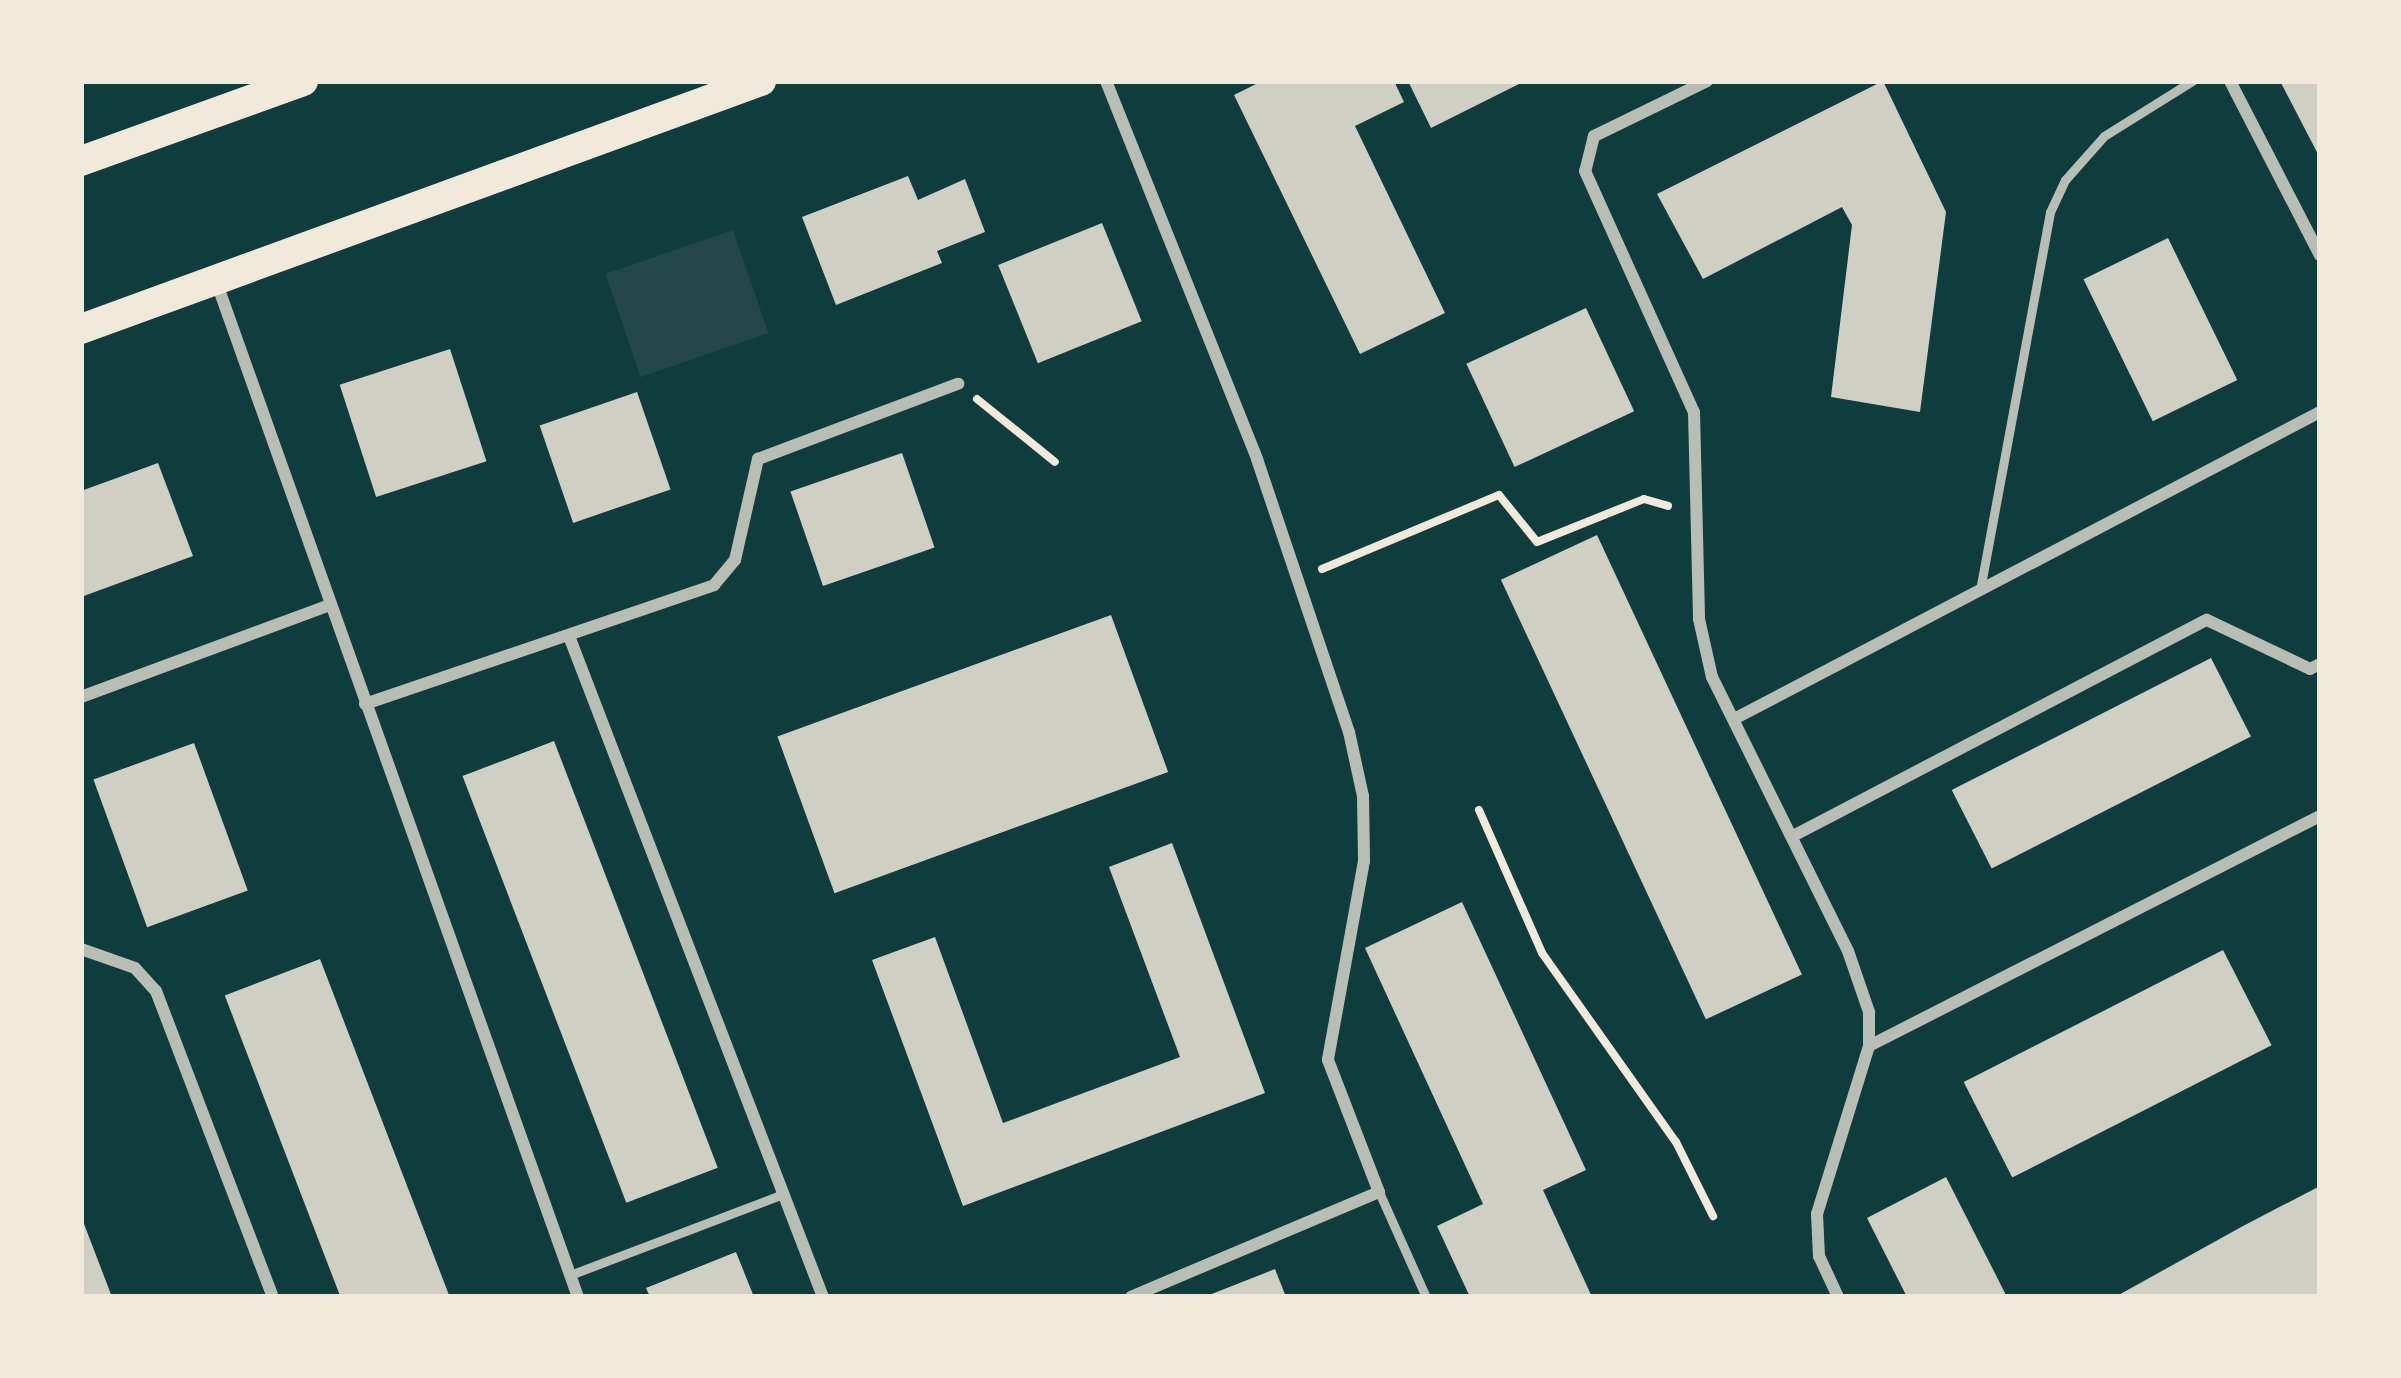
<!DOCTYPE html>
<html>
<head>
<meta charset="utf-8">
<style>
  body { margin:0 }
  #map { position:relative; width:2401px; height:1378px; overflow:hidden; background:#0f3d3e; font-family:"Noto Sans",sans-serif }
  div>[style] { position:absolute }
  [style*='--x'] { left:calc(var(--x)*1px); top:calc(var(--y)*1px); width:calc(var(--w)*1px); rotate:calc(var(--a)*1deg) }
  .green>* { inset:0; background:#244646; transform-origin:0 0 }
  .building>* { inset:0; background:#cfcfc3; transform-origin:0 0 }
  .path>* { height:8px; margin:-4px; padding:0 4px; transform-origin:4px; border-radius:4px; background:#f1e9da }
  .service>* { height:9px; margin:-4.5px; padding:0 4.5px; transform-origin:4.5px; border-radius:4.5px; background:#b8beb3 }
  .minor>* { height:12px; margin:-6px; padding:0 6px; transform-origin:6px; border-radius:6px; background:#b8beb3 }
  .primary>* { height:30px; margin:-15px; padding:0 15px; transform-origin:15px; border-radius:15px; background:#f1e9da }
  span { translate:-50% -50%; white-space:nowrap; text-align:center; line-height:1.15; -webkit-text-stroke:9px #f1e9da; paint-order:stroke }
  .frame { position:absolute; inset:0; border:84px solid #f1e9da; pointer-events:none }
</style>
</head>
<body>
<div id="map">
  <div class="green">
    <i style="left:733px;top:230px;width:109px;height:135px;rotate:71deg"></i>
  </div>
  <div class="building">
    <i style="clip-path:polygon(1262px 81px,1394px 81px,1404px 102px,1355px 126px,1445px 313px,1360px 354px,1234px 95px)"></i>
    <i style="clip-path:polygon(1408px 81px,1525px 81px,1431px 128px)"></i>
    <i style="clip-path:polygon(1883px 81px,1946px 212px,1920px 412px,1831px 397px,1852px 225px,1842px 207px,1703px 279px,1657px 194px)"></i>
    <i style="clip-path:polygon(2280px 81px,2320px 81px,2320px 158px)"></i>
    <i style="clip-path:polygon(908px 176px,918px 200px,965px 179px,985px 232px,937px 251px,942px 263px,836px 305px,802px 217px)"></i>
    <i style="left:1102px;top:223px;width:106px;height:112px;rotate:68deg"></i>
    <i style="left:2168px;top:238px;width:158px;height:94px;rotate:64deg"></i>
    <i style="left:1586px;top:308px;width:114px;height:132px;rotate:65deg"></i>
    <i style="left:450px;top:349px;width:118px;height:116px;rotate:72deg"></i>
    <i style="left:637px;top:392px;width:103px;height:103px;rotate:71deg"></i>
    <i style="left:902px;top:453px;width:100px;height:118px;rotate:71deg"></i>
    <i style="clip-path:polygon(158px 463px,193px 556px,81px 597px,81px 491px)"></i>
    <i style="left:1597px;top:535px;width:485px;height:106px;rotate:65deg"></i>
    <i style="left:1111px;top:615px;width:167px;height:355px;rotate:70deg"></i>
    <i style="left:2211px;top:658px;width:88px;height:291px;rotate:63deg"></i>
    <i style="left:554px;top:741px;width:457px;height:98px;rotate:69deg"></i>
    <i style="left:194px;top:743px;width:157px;height:107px;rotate:70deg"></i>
    <i style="clip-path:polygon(1172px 843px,1265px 1093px,963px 1206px,872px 960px,935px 937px,1003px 1123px,1180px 1057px,1109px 867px)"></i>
    <i style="clip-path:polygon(1462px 902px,1586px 1170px,1543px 1190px,1592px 1297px,1470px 1297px,1437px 1226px,1483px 1204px,1365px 948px)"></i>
    <i style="left:2223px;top:950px;width:107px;height:291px;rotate:63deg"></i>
    <i style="left:320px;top:959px;width:361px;height:102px;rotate:69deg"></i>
    <i style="clip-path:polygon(1946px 1177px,2007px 1297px,1907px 1297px,1867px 1218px)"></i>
    <i style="clip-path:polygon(2320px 1186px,2320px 1297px,2115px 1297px,2243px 1226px)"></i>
    <i style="clip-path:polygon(81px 1216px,112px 1297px,81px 1297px)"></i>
    <i style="clip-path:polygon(736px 1252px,754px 1297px,650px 1297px,646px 1288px)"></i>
    <i style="clip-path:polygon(1275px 1269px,1286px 1297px,1204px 1297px)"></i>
  </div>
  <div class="path">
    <i style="--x:977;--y:399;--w:100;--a:38.9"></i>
    <i style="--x:1322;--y:569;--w:192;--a:-22.7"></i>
    <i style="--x:1499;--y:495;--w:60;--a:51"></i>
    <i style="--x:1537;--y:542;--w:115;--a:-21.9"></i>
    <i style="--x:1644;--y:499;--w:25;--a:16"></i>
    <i style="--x:1479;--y:810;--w:156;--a:66.2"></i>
    <i style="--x:1542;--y:953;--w:232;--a:54.7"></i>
    <i style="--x:1676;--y:1142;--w:83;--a:63.4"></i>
  </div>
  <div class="service">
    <i style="--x:1980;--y:590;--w:384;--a:-79.5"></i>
    <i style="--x:2050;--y:212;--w:35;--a:-65"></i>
    <i style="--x:2065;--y:180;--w:59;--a:-48.4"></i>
    <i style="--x:2104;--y:136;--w:104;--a:-32"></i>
    <i style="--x:1379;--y:1192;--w:115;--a:65.9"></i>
    <i style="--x:570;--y:1275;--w:228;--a:-20.8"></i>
  </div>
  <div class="minor">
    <i style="--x:1106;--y:81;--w:407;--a:68.2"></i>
    <i style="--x:1257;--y:459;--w:288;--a:71.4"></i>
    <i style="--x:1349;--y:732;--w:66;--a:77.7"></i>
    <i style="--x:1363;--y:796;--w:65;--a:89.1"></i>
    <i style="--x:1364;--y:861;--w:202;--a:100.3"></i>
    <i style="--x:1328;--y:1060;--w:142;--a:68.9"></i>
    <i style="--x:1379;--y:1192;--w:269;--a:157.1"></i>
    <i style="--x:1707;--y:81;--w:126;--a:154"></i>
    <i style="--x:1594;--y:136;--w:36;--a:104"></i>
    <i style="--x:1585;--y:171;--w:265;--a:65.7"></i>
    <i style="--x:1694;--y:412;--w:207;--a:88.6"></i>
    <i style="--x:1699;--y:619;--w:59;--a:77.4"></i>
    <i style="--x:1712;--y:677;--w:306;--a:63.6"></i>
    <i style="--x:1848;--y:951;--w:65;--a:71"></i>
    <i style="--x:1869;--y:1012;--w:34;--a:90"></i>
    <i style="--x:1869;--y:1046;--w:176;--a:107.2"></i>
    <i style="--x:1817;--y:1214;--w:42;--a:87.3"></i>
    <i style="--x:1819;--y:1256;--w:45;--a:65.1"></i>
    <i style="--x:2230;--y:81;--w:196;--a:62.7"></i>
    <i style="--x:216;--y:281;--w:1079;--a:70.39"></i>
    <i style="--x:569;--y:636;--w:708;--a:68.98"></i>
    <i style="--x:81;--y:697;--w:265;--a:-20.3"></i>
    <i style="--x:365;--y:704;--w:369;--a:-18.8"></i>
    <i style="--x:714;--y:585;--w:33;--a:-50"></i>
    <i style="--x:735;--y:560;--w:104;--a:-77.2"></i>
    <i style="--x:758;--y:459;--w:214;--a:-20.6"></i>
    <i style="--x:1734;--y:719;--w:662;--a:-27.65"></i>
    <i style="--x:1793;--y:836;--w:467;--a:-27.6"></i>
    <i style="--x:2207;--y:620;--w:114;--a:25.4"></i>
    <i style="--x:2310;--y:669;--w:11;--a:-27"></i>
    <i style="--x:81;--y:949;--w:57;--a:19.4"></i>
    <i style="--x:135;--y:968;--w:31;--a:48"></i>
    <i style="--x:156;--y:991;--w:328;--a:69.1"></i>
    <i style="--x:1869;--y:1046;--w:506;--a:-27.02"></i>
  </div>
  <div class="primary">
    <i style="--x:81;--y:161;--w:236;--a:-19.8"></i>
    <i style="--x:81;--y:329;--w:724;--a:-20.04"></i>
  </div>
  <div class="frame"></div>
</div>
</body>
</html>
